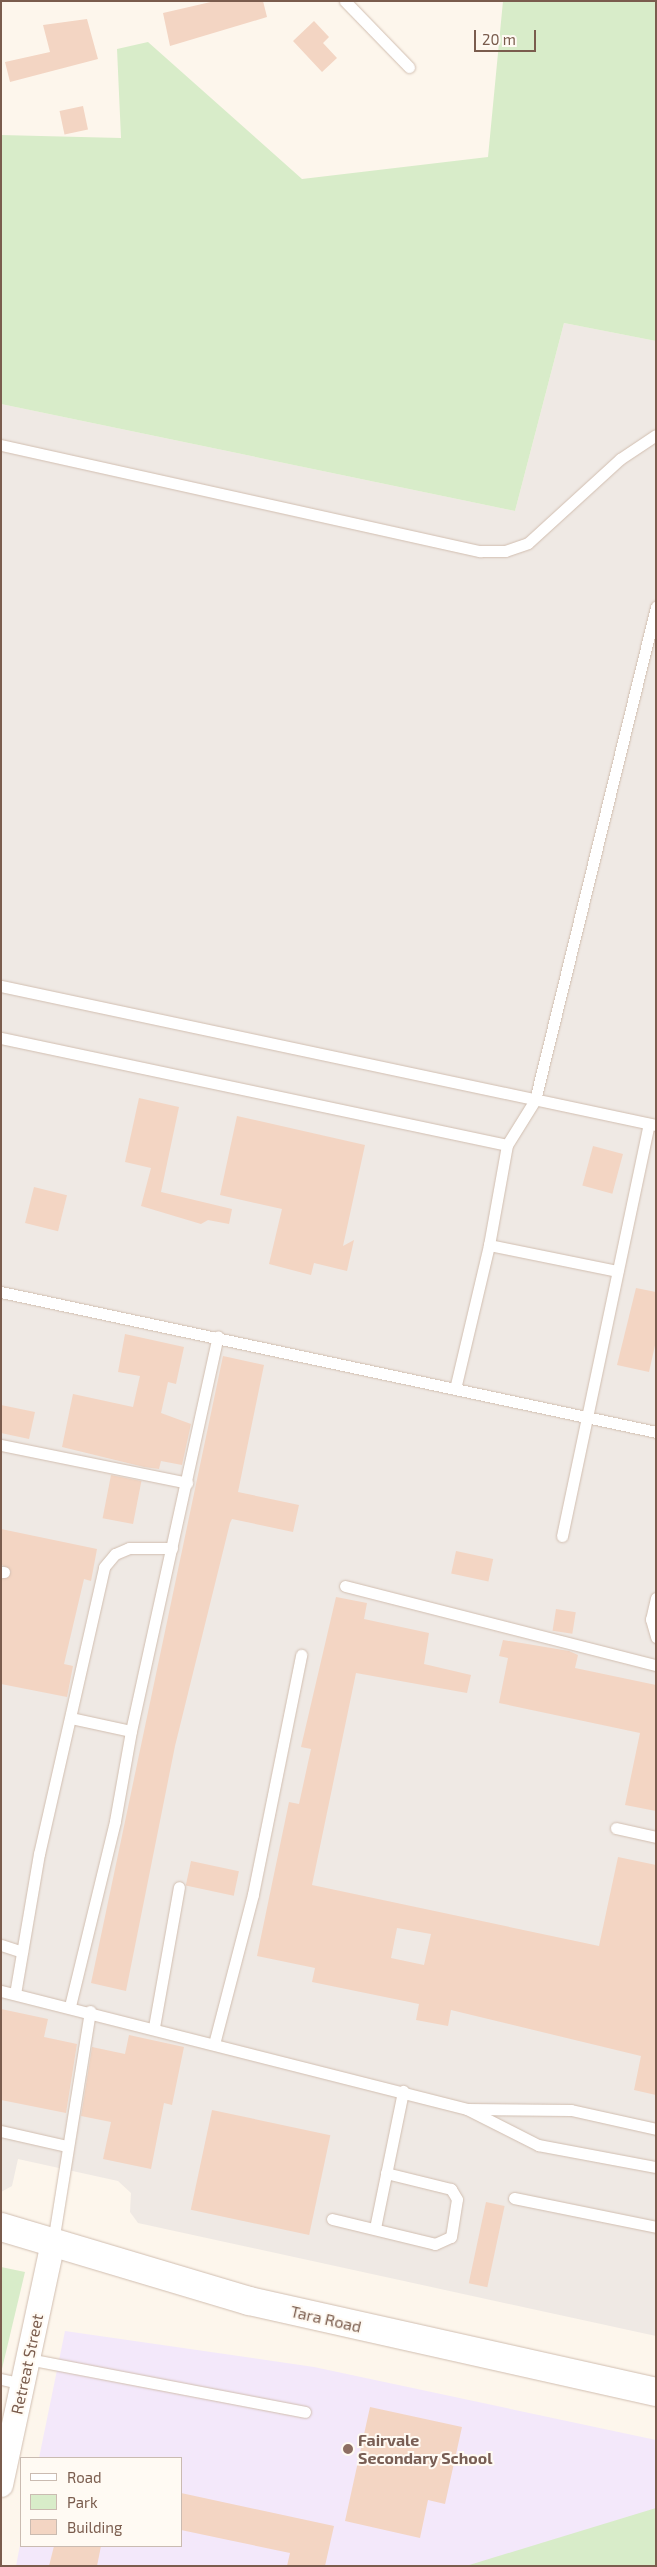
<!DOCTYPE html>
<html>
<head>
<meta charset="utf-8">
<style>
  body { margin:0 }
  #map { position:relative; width:657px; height:2567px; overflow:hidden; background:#fdf6ec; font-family:"Exo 2",sans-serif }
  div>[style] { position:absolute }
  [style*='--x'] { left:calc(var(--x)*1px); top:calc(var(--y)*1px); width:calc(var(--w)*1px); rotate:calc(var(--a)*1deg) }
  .industrial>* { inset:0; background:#efe9e4 }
  .education>* { inset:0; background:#f3e8fa }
  .green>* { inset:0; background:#d8ecc9 }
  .building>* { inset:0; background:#f3d5c3; transform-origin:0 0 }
  .roads { filter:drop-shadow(0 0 1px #d1beb0) drop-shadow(0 0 1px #d1beb0) }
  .service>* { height:11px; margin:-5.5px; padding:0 5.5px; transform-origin:5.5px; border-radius:5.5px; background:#fff }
  .minor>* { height:24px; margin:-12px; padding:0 12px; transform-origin:12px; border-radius:12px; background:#fff }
  .tertiary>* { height:28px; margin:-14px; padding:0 14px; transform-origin:14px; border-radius:14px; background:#fff }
  .dots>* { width:14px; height:14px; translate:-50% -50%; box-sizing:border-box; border:2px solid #fffaf3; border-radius:50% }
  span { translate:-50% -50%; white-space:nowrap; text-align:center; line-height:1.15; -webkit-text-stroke:4px #fffaf3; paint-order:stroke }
  .street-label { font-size:16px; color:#7a5c4d }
  .education-label { font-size:16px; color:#785e54; font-weight:700 }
  .left { translate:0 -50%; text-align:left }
  .frame { position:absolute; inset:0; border:2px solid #7a5c4d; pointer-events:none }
  .legend { position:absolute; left:20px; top:2457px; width:162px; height:90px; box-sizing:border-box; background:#fffaf3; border:1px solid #cabbb1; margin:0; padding:6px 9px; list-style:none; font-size:15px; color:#7a5c4d }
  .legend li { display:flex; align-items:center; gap:10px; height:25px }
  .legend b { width:25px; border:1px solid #cabbb1 }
  .scale { position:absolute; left:474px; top:30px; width:62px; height:22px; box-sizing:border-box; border:2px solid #7a5c4d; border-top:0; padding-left:6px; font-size:15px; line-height:18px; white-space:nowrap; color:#7a5c4d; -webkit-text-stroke:4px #fffaf3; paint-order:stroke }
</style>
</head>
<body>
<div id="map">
  <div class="industrial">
    <i style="clip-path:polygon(564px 323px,656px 341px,656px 2336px,138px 2223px,130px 2212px,131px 2193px,118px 2181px,18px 2159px,12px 2186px,1px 2192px,1px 404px,515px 511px)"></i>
  </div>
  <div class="education">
    <i style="clip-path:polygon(65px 2331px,314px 2367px,656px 2440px,656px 2566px,16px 2566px,21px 2540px,21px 2546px,181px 2546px,181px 2458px,39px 2458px)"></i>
  </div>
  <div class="green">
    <i style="clip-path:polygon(503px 1px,656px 1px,656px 341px,564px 323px,515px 511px,1px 404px,1px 135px,121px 138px,117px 49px,148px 42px,302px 179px,488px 157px)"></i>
    <i style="clip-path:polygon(1px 2267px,25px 2272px,1px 2373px)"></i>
    <i style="clip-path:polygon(656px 2508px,656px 2566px,466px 2566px)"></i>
  </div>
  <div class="building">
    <i style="clip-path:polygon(215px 1px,263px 1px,267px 17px,170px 46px,163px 13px)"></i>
    <i style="clip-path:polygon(87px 19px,98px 59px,10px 82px,5px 62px,50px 52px,43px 25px)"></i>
    <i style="clip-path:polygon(314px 21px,329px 37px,323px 43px,337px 58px,322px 72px,293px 41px)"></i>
    <i style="left:83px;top:106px;width:24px;height:24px;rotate:78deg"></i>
    <i style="clip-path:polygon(139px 1098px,179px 1107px,161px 1192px,232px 1209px,229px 1224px,208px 1220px,201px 1224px,141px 1206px,151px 1168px,125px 1162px)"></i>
    <i style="clip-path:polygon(237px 1116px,365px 1145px,343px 1246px,354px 1240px,347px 1271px,314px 1263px,311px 1275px,269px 1264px,282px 1209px,220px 1195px)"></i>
    <i style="left:593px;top:1146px;width:31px;height:41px;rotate:15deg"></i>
    <i style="left:34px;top:1187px;width:34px;height:37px;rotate:14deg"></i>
    <i style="clip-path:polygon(636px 1288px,656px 1292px,656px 1341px,649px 1372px,617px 1365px)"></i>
    <i style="clip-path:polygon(125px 1334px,184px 1347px,176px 1384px,168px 1382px,161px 1413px,191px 1424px,182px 1465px,161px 1461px,159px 1469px,144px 1467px,62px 1447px,73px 1394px,133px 1407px,140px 1376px,118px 1372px)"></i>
    <i style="clip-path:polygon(223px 1356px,264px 1365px,238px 1492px,299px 1505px,293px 1532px,232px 1519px,230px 1523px,175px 1746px,126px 1991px,91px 1983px)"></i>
    <i style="clip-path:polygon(1px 1405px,35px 1412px,29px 1439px,1px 1433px)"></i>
    <i style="left:111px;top:1475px;width:31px;height:44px;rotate:11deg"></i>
    <i style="clip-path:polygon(1px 1529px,97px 1549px,91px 1581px,84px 1579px,64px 1664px,73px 1666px,67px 1697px,1px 1684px,1px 1580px,11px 1572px,1px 1564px)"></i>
    <i style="left:456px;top:1551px;width:38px;height:23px;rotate:12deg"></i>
    <i style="clip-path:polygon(evenodd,336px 1597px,367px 1603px,364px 1619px,429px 1633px,424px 1664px,471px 1675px,467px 1693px,356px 1673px,312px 1885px,599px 1946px,618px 1857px,656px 1865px,656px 2095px,634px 2090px,641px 2056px,451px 2010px,448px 2026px,416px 2020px,419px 2004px,312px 1982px,315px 1968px,257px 1956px,289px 1802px,299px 1804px,311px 1749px,301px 1747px,336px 1597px,397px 1928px,431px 1934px,424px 1965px,391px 1958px,397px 1928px)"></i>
    <i style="left:556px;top:1609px;width:20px;height:22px;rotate:9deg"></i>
    <i style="clip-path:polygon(503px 1640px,569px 1651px,578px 1655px,575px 1668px,656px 1685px,656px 1811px,625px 1805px,640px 1733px,499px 1703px,508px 1658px,499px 1656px)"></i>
    <i style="left:191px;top:1861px;width:49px;height:25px;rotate:12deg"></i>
    <i style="clip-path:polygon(1px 2009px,48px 2019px,44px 2037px,77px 2044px,66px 2113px,1px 2100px)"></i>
    <i style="clip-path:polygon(129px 2035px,184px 2047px,172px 2105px,164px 2103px,151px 2169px,103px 2159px,111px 2122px,81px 2116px,92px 2047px,125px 2054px)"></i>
    <i style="left:212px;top:2110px;width:121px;height:102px;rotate:12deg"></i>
    <i style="left:486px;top:2202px;width:19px;height:83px;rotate:12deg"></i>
    <i style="clip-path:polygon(370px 2407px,462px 2427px,445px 2504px,428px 2500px,420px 2538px,345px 2521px)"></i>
    <i style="clip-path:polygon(181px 2493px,334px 2526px,325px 2566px,287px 2566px,290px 2553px,181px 2530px)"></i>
    <i style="clip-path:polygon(54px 2546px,101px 2546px,97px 2566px,49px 2566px)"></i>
  </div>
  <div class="roads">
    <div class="service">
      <i style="--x:345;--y:1;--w:92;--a:45.9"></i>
      <i style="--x:1;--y:445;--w:491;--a:12.5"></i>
      <i style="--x:480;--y:551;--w:25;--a:0"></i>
      <i style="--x:505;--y:551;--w:24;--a:-19"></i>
      <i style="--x:528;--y:543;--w:125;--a:-42.4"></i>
      <i style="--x:620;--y:459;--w:43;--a:-33.7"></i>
      <i style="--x:1;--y:986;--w:670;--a:11.98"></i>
      <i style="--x:1;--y:1038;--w:517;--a:11.94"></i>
      <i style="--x:489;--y:1245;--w:131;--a:11.5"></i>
      <i style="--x:1;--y:1292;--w:670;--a:12.06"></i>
      <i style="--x:455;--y:1389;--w:148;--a:-76.7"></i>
      <i style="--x:489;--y:1245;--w:102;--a:-79.8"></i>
      <i style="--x:507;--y:1145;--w:53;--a:-58.1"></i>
      <i style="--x:535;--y:1100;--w:508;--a:-76.21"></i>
      <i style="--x:1;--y:1445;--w:190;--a:11.5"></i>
      <i style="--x:562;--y:1536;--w:421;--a:-78.1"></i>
      <i style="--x:1;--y:1572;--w:3;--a:0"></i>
      <i style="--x:345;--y:1586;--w:321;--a:14.3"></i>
      <i style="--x:656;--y:1598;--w:22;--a:103"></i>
      <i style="--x:651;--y:1619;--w:19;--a:74"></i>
      <i style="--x:71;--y:1718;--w:61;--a:12.2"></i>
      <i style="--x:616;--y:1828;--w:41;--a:12.7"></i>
      <i style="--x:1;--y:1945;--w:22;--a:18"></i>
      <i style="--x:1;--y:1991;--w:481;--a:14.2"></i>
      <i style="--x:467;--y:2109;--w:104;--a:0.6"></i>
      <i style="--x:571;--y:2110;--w:87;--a:12.6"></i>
      <i style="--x:15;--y:1994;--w:142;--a:-80.3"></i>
      <i style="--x:39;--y:1854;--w:294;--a:-77.2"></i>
      <i style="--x:104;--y:1567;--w:17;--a:-50"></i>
      <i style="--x:115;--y:1554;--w:15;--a:-23"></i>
      <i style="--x:129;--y:1548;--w:43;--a:0"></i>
      <i style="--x:70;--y:2006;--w:190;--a:-76.3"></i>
      <i style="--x:115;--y:1821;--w:91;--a:-79.9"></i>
      <i style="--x:131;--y:1731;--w:404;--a:-77.6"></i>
      <i style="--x:154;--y:2027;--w:142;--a:-79.9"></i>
      <i style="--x:214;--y:2044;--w:155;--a:-75.4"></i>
      <i style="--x:253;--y:1894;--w:244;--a:-78.6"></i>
      <i style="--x:467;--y:2109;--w:80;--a:26.9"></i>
      <i style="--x:538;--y:2145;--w:120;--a:10.6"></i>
      <i style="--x:1;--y:2131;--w:68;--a:12.8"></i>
      <i style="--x:514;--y:2198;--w:145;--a:11.5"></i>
      <i style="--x:332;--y:2219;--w:106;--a:13.6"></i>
      <i style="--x:435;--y:2244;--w:17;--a:-24"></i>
      <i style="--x:451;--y:2237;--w:38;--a:-81"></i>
      <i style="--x:457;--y:2199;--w:12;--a:-121"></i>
      <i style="--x:451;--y:2189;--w:67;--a:-166.2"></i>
      <i style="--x:375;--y:2228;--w:140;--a:-78.4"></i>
      <i style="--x:53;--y:2242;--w:234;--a:-80.9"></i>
      <i style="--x:28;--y:2359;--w:282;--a:10.8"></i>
      <i style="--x:1;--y:2379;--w:23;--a:13"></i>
    </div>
    <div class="minor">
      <i style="--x:1;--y:2485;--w:249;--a:-77.9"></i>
    </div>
    <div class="tertiary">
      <i style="--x:1;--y:2227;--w:259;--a:16.6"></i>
      <i style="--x:249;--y:2301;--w:417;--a:12.6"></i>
    </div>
  </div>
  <div class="dots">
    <i style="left:348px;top:2449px;background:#8d6e63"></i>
  </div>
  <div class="street-label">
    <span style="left:326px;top:2319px;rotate:13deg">Tara Road</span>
    <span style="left:27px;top:2364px;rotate:-78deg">Retreat Street</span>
  </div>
  <div class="education-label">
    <span class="left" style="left:358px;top:2449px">Fairvale<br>Secondary School</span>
  </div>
  <div class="frame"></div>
  <ul class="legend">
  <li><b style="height:6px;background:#fff"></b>Road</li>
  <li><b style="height:14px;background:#d8ecc9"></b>Park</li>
  <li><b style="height:14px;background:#f3d5c3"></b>Building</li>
  </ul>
  <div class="scale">20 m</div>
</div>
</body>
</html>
